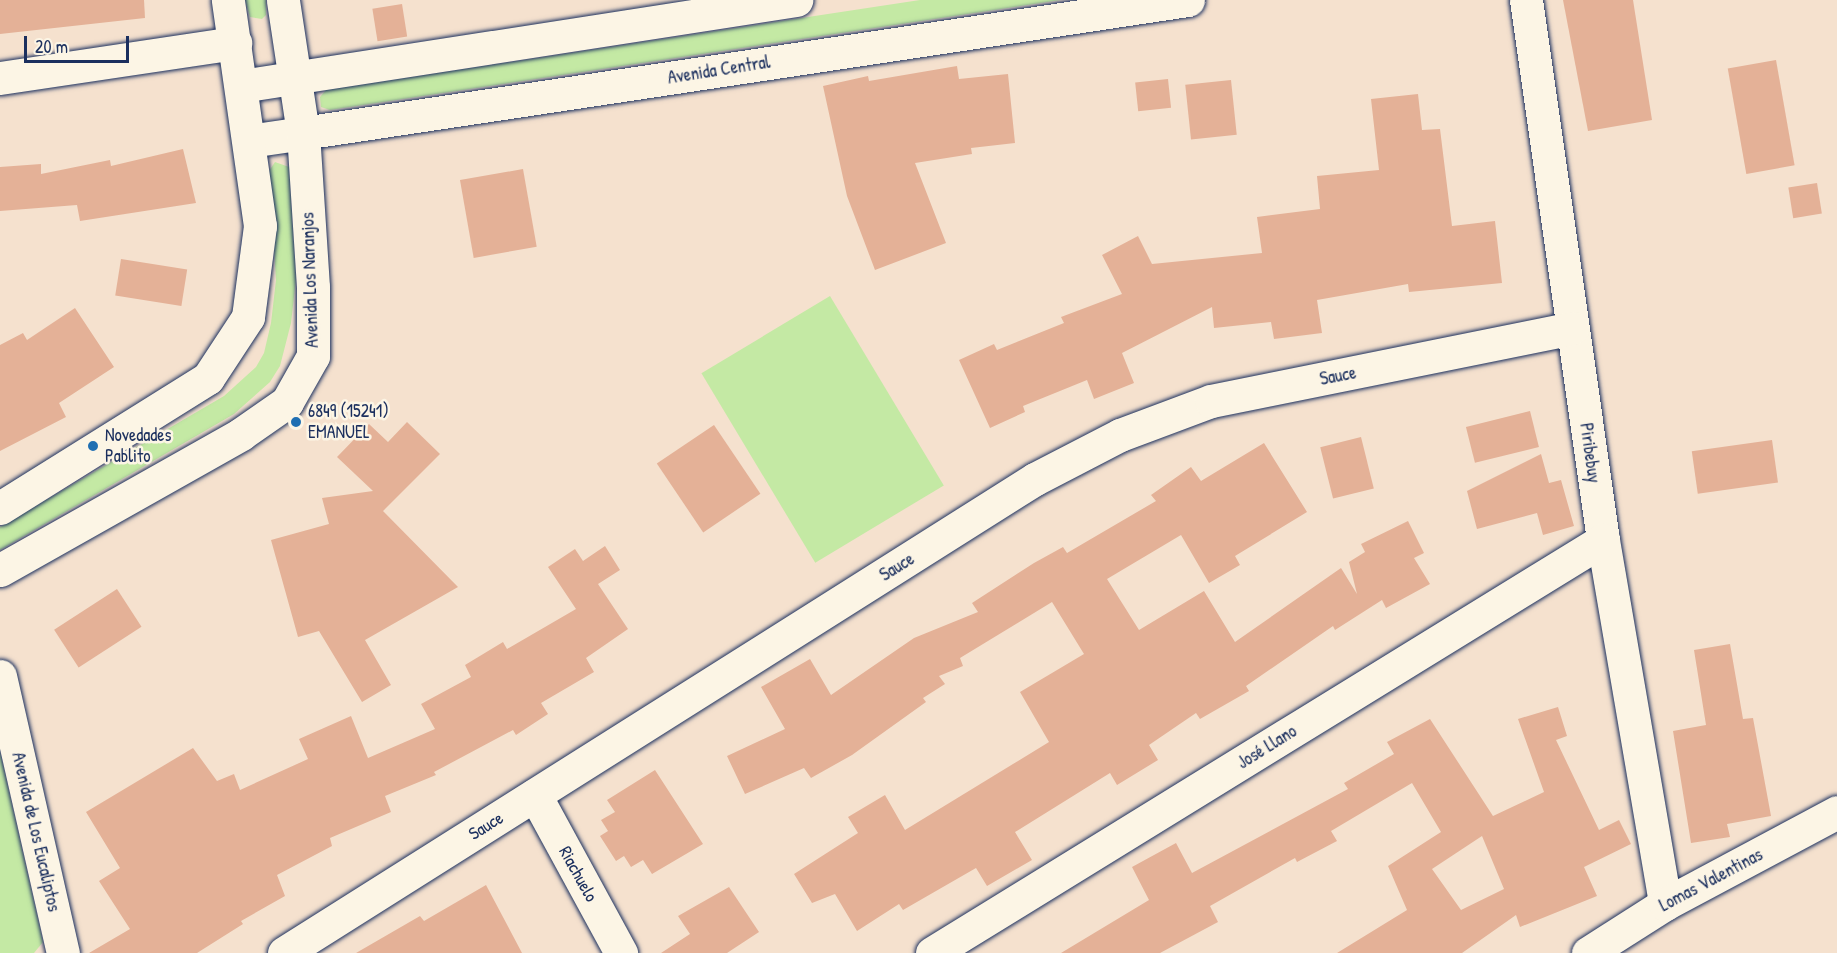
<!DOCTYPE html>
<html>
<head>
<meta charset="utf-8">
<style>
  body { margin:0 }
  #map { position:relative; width:1837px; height:953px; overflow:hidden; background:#f5e1ce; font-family:"Patrick Hand",sans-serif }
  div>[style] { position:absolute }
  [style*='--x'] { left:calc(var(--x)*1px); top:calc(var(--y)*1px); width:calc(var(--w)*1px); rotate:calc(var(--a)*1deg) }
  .green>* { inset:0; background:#c4e9a4; transform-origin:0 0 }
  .building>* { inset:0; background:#e4b197; transform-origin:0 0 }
  .roads { filter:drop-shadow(0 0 2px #1b2f5e) drop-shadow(0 0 2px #1b2f5e) }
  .street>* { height:33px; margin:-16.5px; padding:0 16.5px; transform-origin:16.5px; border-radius:16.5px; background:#fcf5e5 }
  .secondary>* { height:33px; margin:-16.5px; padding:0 16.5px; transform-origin:16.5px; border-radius:16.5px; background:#fcf5e5 }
  .dots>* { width:16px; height:16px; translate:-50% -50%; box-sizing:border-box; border:3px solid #fcf5e5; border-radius:50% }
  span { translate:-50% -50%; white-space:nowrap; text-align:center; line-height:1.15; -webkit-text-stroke:5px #fcf5e5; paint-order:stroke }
  .street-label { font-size:18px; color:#1b2f5e }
  .poi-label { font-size:18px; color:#1b2f5e }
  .left { translate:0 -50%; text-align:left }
  .scale { position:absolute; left:24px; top:36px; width:105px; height:27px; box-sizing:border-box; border:3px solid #1b2f5e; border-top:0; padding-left:8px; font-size:18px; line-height:21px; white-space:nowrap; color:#1b2f5e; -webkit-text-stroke:4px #fcf5e5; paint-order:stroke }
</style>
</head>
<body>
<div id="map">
  <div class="green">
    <i style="clip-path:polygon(245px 0,266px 0,266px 15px,262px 19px,250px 17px)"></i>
    <i style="clip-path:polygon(920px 0,1061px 0,330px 110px,321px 107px,320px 97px,326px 90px)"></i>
    <i style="clip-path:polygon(275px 162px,289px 167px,296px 279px,291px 323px,280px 366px,270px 382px,234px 414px,0 550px,0 527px,224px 396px,256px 367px,264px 353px,271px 323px,276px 280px,269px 171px)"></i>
    <i style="left:830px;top:296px;width:221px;height:150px;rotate:59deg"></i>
    <i style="clip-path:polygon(0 752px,43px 942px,34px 953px,0 953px)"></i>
  </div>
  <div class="building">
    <i style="clip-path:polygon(0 0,144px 0,145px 18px,0 34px)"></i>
    <i style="clip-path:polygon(1563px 0,1633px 0,1652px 120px,1588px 131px)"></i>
    <i style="left:402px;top:4px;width:33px;height:30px;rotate:81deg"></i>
    <i style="left:1776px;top:60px;width:107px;height:49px;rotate:80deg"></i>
    <i style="clip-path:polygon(957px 66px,959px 79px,1008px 74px,1015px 143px,971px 148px,972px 154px,915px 163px,946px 243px,875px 270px,847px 196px,823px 86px,868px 76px,869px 81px)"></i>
    <i style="left:1168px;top:79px;width:29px;height:33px;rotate:84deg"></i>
    <i style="left:1231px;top:80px;width:55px;height:46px;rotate:84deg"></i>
    <i style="clip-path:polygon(1418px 94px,1422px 130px,1440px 129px,1452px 226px,1495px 221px,1502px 283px,1409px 292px,1408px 284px,1317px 300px,1322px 333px,1274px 339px,1271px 322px,1214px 328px,1212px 307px,1122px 353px,1134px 383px,1094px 399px,1087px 380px,1023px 406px,1025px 412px,990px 428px,959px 360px,994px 344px,997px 350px,1064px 323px,1061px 317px,1122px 294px,1102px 255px,1138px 236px,1152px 264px,1262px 253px,1257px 217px,1320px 209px,1317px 176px,1379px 170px,1371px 99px)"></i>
    <i style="clip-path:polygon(183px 149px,196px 203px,80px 221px,77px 205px,0 211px,0 167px,41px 164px,41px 174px,110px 160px,111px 166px)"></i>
    <i style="left:523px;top:169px;width:79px;height:64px;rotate:80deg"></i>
    <i style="left:1817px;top:183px;width:31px;height:29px;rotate:81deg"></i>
    <i style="left:121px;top:259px;width:67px;height:37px;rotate:9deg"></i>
    <i style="clip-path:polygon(75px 308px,114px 367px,59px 403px,66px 417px,0 451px,0 345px,23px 333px,27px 340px)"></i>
    <i style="left:1530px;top:411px;width:37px;height:66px;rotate:76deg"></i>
    <i style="clip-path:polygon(407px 422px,440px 454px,383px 511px,458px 587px,365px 640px,391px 685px,362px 702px,319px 631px,298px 637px,271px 540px,329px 524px,322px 498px,373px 491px,337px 457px,369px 424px,388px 442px)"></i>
    <i style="left:714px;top:425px;width:83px;height:69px;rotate:56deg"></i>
    <i style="left:1361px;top:437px;width:53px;height:42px;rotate:76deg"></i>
    <i style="left:1772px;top:440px;width:43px;height:81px;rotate:82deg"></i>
    <i style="clip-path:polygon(1264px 443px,1307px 512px,1235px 556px,1240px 565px,1209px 583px,1181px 535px,1107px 579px,1139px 630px,1204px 591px,1235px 642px,1341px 568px,1357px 594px,1349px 562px,1365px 552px,1361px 544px,1408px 521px,1424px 553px,1414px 558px,1430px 584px,1386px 608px,1382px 600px,1335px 630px,1333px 626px,1246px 686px,1249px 691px,1200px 719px,1196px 713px,1149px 745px,1158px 760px,1117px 785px,1110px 773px,1015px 832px,1032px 860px,987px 886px,976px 868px,903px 910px,899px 904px,857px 931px,835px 894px,812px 903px,794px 874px,858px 833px,848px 817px,885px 795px,905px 830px,1049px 742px,1020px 692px,1084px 654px,1052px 602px,960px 658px,963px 666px,939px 676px,945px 684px,923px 698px,926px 702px,852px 755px,811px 778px,804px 768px,745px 794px,727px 756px,785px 729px,761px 687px,810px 659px,831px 695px,914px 638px,978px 612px,972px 603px,1034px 563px,1063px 547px,1067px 553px,1156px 501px,1151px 495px,1191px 467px,1201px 481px)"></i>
    <i style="clip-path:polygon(1541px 454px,1549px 483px,1561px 480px,1574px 526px,1543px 535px,1537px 513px,1477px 529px,1467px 491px)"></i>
    <i style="clip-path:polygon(605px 546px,620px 570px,598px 584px,628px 629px,586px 658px,594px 672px,541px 703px,548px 714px,516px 735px,513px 730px,434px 772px,436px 775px,385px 796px,391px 812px,330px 838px,332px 846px,277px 875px,285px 896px,241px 921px,243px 924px,197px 953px,89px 953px,130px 929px,99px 881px,120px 868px,86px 812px,193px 748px,217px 781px,234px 774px,240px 790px,308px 759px,299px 739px,351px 716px,368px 758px,435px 729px,421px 704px,471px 677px,465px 665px,503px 642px,507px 649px,576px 609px,548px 567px,575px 549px,583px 561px)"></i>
    <i style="left:117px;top:589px;width:45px;height:75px;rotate:57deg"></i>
    <i style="clip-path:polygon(1730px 644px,1743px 719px,1753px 718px,1771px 816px,1727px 824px,1730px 837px,1691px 843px,1673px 731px,1706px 725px,1694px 650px)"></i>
    <i style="clip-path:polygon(evenodd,1558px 707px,1567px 736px,1556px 740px,1599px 830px,1619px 820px,1631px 844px,1584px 867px,1597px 896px,1520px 927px,1516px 915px,1462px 953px,1337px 953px,1407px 910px,1388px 866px,1441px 832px,1412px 783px,1331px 831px,1337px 841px,1297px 862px,1295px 858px,1210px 906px,1218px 922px,1160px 953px,1061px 953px,1149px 900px,1132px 867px,1176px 843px,1192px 873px,1348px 789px,1344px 783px,1394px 754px,1387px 742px,1430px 719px,1493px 816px,1544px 792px,1518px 719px,1558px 707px,1482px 836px,1504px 889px,1461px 910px,1432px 869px,1482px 836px)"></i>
    <i style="clip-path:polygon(655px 770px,703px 844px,652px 874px,643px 860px,631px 867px,624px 856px,616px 861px,600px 836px,608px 831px,601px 820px,615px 812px,607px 800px)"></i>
    <i style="clip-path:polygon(486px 885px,522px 953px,356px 953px,420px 916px,424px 921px)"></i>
    <i style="clip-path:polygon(729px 887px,759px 932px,727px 953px,661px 953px,690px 934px,678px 916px)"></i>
  </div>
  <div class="roads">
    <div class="street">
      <i style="--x:1526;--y:0;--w:545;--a:81.88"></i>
      <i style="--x:1603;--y:540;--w:369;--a:80.3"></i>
      <i style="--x:0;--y:78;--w:238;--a:-8.5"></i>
      <i style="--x:249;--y:141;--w:55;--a:-8.4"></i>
      <i style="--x:535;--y:795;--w:180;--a:61.4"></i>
      <i style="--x:284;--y:953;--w:888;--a:-32.26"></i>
      <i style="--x:1035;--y:479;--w:96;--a:-27.4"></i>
      <i style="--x:1120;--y:435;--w:97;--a:-20.5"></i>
      <i style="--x:1211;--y:401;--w:368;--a:-11.4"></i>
      <i style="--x:932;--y:953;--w:788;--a:-31.61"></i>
      <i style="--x:1588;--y:953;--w:91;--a:-32.5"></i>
      <i style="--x:1665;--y:904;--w:195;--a:-28.1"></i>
    </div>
    <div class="secondary">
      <i style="--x:241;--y:86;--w:562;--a:-8.81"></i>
      <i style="--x:303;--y:133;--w:895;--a:-8.55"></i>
      <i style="--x:0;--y:508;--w:245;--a:-32"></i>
      <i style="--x:208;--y:378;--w:73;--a:-56.7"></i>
      <i style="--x:248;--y:317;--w:92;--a:-82.5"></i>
      <i style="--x:260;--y:226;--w:228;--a:-98.1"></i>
      <i style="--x:0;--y:570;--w:277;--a:-29.4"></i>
      <i style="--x:241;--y:434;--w:56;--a:-34.8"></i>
      <i style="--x:287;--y:402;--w:53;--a:-60.5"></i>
      <i style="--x:313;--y:356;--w:69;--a:-90"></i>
      <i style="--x:313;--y:287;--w:154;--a:-93.7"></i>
      <i style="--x:303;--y:133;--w:134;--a:-98.6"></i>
      <i style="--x:0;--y:676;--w:284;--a:77.2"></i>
    </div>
  </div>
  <div class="dots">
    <i style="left:296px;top:422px;background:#1f6fb2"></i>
    <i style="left:93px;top:446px;background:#1f6fb2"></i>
  </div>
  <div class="street-label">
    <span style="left:719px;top:70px;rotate:-9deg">Avenida Central</span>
    <span style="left:310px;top:280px;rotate:-92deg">Avenida Los Naranjos</span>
    <span style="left:1338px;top:376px;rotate:-11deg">Sauce</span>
    <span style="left:1590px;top:453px;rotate:82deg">Piribebuy</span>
    <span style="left:897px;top:567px;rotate:-32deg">Sauce</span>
    <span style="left:1267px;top:747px;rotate:-32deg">José Llano</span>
    <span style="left:486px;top:826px;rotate:-32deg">Sauce</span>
    <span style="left:36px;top:832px;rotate:77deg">Avenida de Los Eucaliptos</span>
    <span style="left:578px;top:874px;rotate:61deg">Riachuelo</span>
    <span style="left:1711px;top:880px;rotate:-28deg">Lomas Valentinas</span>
  </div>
  <div class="poi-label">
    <span class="left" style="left:308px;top:422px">6849 (15241)<br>EMANUEL</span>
    <span class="left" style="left:105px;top:446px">Novedades<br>Pablito</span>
  </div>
  <div class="scale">20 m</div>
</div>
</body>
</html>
